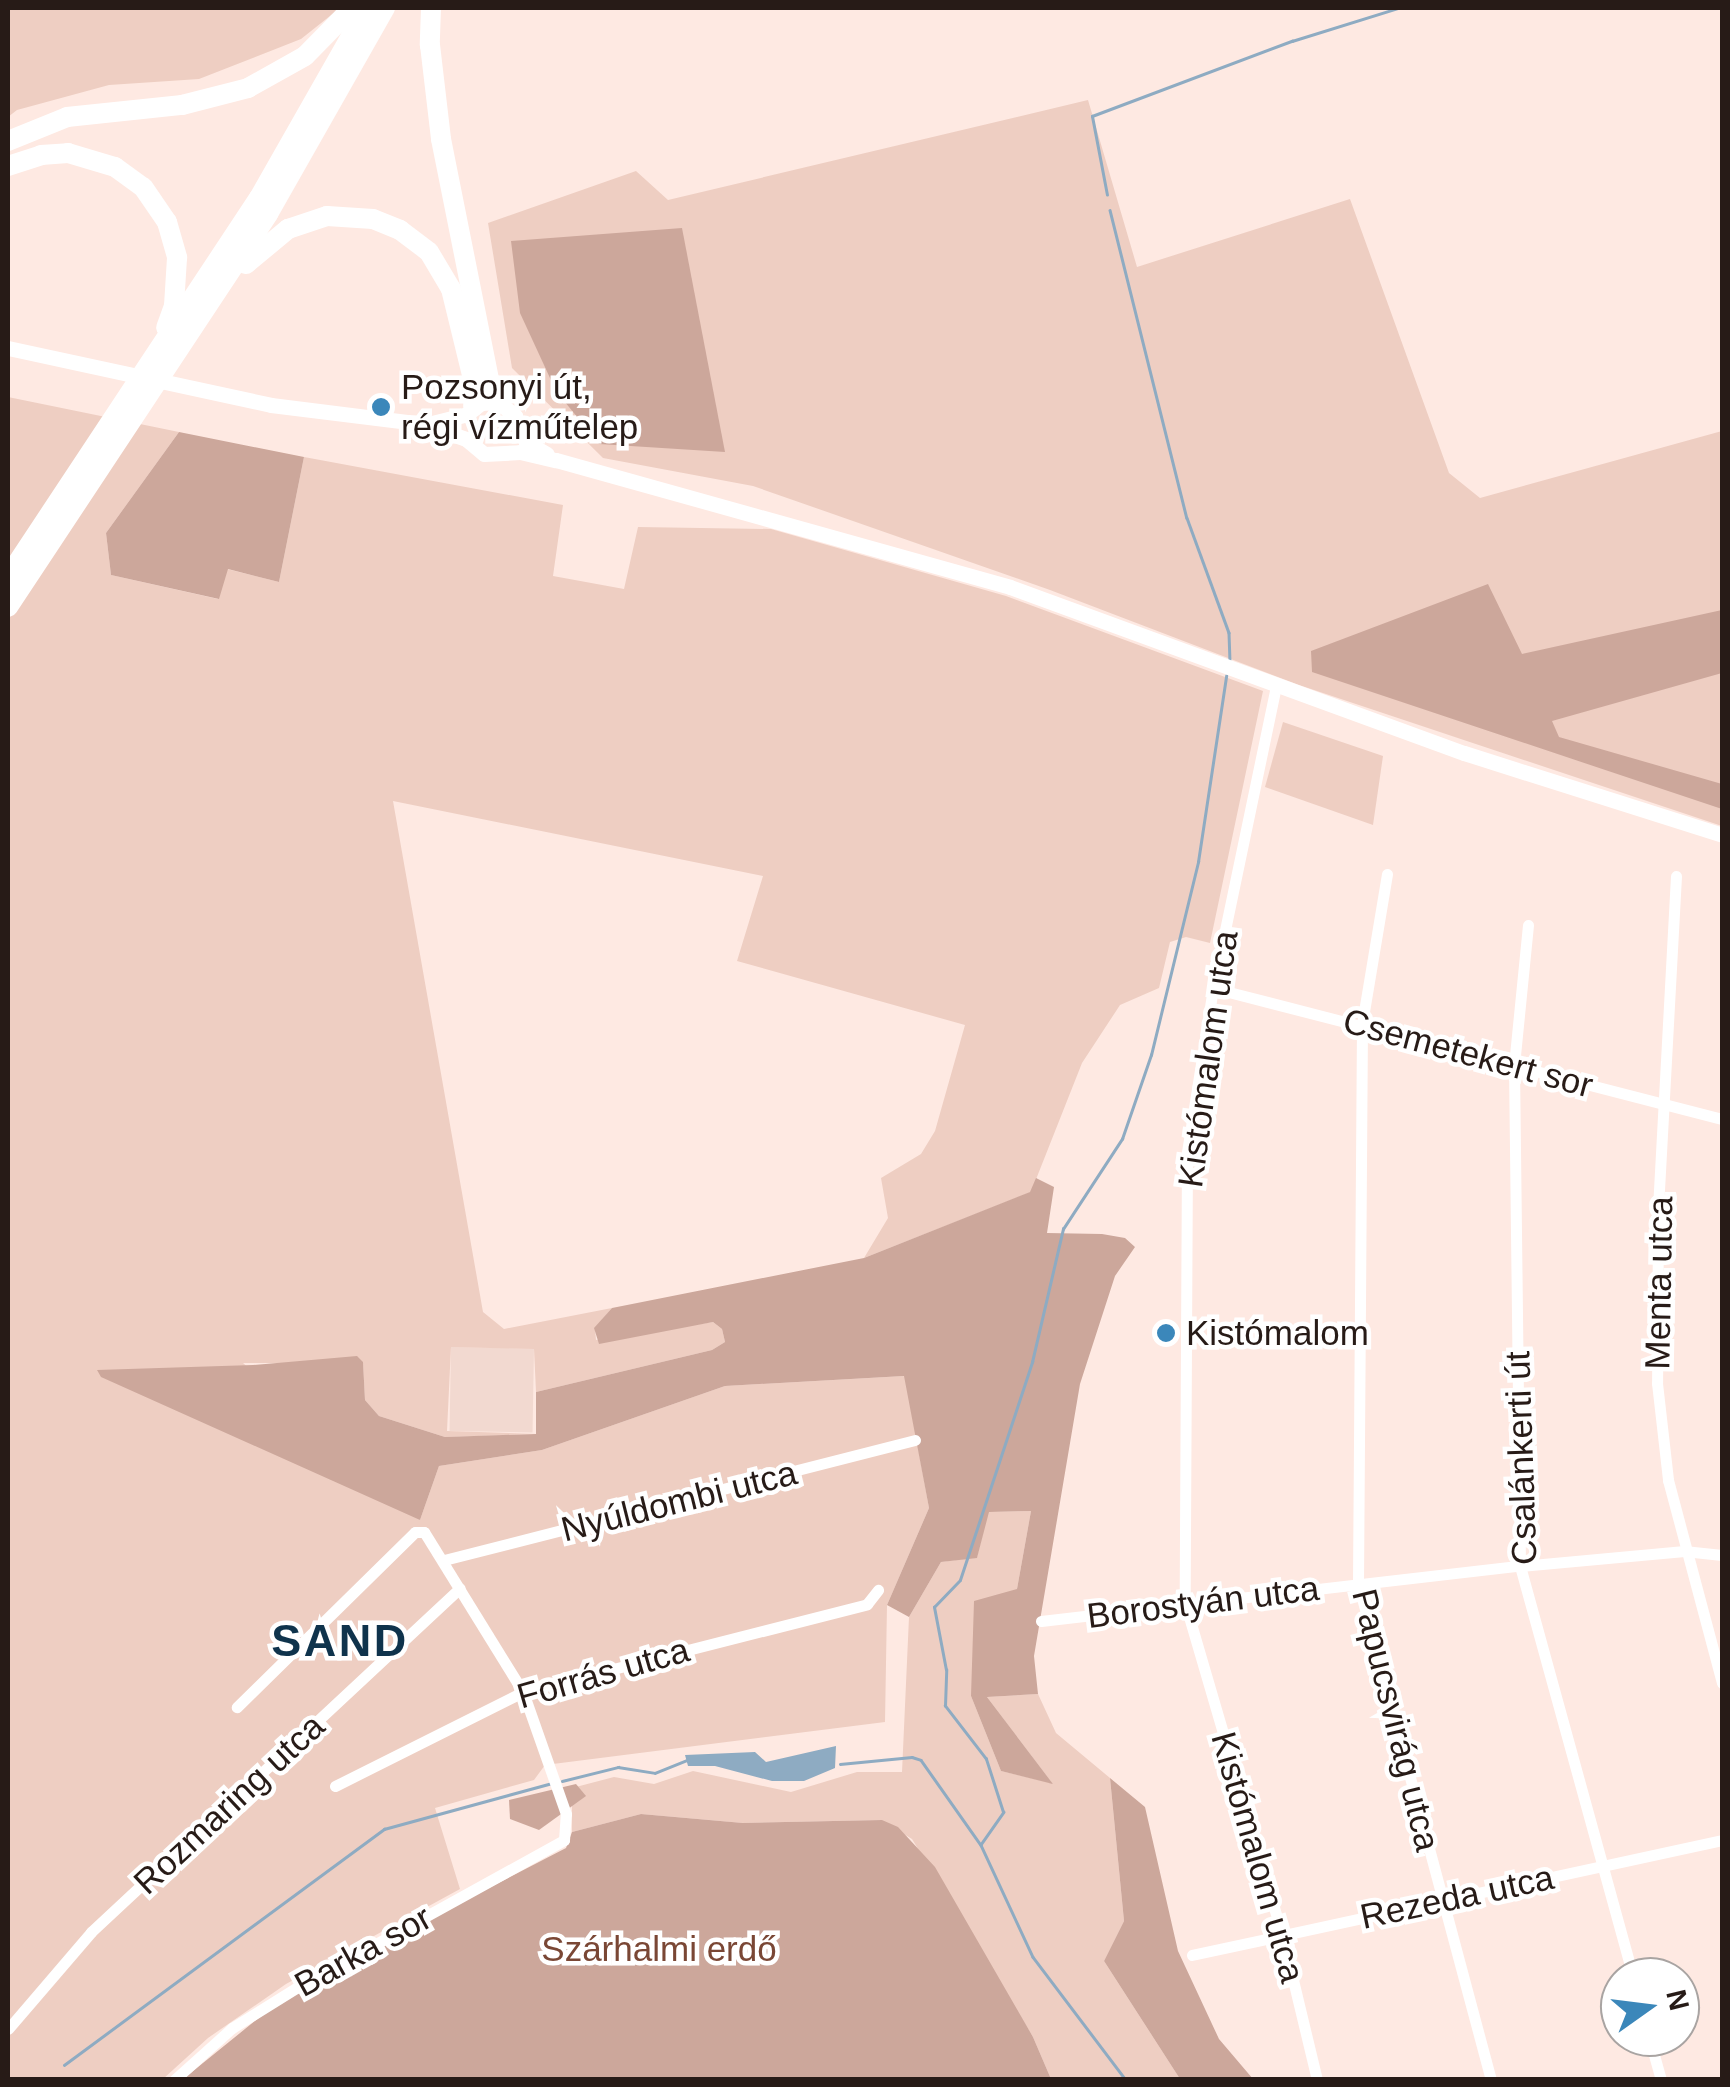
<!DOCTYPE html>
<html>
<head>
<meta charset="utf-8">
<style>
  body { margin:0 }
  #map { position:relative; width:1730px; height:2087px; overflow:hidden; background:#fee9e2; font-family:Helvetica,sans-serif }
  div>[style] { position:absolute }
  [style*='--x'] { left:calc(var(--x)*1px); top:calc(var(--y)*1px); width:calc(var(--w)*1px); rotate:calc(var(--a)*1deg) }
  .built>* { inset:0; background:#f2d9d0; transform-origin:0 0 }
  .green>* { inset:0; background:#eecec2 }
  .forest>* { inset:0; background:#cca79b }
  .water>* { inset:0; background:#8eabc2 }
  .stream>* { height:2.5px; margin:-1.25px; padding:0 1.25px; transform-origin:1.25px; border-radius:1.25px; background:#8eabc2 }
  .street>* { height:11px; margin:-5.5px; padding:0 5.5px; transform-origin:5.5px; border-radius:5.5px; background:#fff }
  .secondary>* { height:15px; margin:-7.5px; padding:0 7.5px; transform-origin:7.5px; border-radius:7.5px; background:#fff }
  .highway>* { height:20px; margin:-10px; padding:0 10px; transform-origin:10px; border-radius:10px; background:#fff }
  .dots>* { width:28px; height:28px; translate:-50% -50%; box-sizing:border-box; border:5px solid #fff; border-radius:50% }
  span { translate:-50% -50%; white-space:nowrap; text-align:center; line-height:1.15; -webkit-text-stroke:9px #fff; paint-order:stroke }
  .poi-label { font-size:35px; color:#271b17 }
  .left { translate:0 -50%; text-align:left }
  .street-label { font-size:35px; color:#271b17 }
  .park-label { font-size:35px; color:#7a4735 }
  .district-label { font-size:45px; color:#0f334c; font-weight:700; letter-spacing:2.5px }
  .frame { position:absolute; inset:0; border:10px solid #271b17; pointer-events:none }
  .north { position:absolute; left:1600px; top:1957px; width:100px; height:100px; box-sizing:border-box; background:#fff; border:2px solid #a9a4a2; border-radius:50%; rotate:76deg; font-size:28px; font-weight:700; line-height:40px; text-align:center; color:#271b17 }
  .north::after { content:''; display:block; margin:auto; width:35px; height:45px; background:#3b87ba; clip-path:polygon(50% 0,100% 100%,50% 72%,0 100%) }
</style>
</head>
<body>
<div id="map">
  <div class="built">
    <i style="left:451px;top:1347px;width:83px;height:84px;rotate:1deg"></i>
  </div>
  <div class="green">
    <i style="clip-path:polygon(8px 8px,340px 8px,301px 39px,199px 79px,109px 85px,17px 110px,8px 117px)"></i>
    <i style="clip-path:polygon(1088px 100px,1137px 267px,1350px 199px,1449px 473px,1480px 498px,1722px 431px,1722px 826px,1299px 685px,1050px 590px,753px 486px,603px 458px,512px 368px,488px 223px,636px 171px,668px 200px)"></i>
    <i style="clip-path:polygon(8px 397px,179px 432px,106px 533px,111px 575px,218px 599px,227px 569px,279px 582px,304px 457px,563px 505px,553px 576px,624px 589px,638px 527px,771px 529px,1006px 596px,1263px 691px,1210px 943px,1186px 937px,1170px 942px,1159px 988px,1120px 1005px,1082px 1063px,1031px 1192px,864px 1258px,888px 1218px,881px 1178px,921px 1154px,935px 1131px,965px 1025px,737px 961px,763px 876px,393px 801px,483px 1312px,504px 1329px,612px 1308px,595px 1328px,596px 1340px,713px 1322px,722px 1329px,725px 1342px,712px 1350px,536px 1392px,534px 1349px,451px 1347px,447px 1431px,537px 1434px,445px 1437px,379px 1416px,365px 1400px,363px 1363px,243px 1363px,420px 1520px,439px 1466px,542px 1450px,725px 1386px,905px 1376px,929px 1508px,887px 1605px,885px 1722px,545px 1765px,534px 1780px,435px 1808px,460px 1889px,286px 1984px,208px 2038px,163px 2079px,8px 2079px)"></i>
    <i style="clip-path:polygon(1283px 722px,1383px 756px,1373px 825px,1265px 787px)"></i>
    <i style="clip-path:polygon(1031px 1511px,1017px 1589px,971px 1696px,1001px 1771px,1052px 1783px,987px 1697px,1038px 1694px,1056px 1733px,1110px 1778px,1124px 1921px,1104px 1961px,1180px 2079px,1051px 2079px,1033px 2037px,912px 1839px,881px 1820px,743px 1823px,641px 1814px,572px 1832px,572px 1788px,614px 1777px,654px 1784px,693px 1771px,791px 1792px,857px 1772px,902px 1772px,909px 1617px,941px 1562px,977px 1557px,988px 1512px)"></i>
  </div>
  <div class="forest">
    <i style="clip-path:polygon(682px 228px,725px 452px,599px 444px,556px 391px,520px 313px,511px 241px)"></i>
    <i style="clip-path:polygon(179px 432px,304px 457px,279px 582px,228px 569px,219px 599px,111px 575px,106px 533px)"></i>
    <i style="clip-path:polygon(1488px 584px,1522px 654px,1722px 610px,1722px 673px,1552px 721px,1559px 737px,1722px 784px,1722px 809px,1312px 672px,1311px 651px)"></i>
    <i style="clip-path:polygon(1036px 1178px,1054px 1187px,1047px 1233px,1102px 1234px,1125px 1238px,1135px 1247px,1115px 1276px,1080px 1384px,1034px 1656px,1038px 1694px,987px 1697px,1053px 1784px,1001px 1771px,971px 1696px,974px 1601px,1017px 1589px,1031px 1511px,989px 1512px,977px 1558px,941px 1562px,909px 1617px,887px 1605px,929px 1508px,904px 1376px,725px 1386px,542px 1450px,439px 1466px,420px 1520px,101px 1377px,97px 1370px,253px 1365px,357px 1356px,363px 1362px,365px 1400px,379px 1416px,445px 1437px,536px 1434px,536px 1392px,712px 1350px,725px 1342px,722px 1329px,713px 1322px,599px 1344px,594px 1328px,612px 1308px,864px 1258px,1030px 1192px)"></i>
    <i style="clip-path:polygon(1110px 1778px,1145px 1807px,1178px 1951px,1219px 2039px,1253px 2079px,1180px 2079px,1104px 1961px,1124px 1921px)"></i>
    <i style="clip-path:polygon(576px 1784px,586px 1796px,539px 1830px,510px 1819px,509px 1800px)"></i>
    <i style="clip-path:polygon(641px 1814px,743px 1823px,882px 1820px,898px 1827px,935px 1867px,1033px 2037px,1051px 2079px,182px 2080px,266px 2012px,363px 1953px,566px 1848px,572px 1832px)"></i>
  </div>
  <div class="water">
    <i style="clip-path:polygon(836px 1746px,835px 1768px,804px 1781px,772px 1781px,715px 1766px,688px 1766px,685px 1755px,755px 1752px,766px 1762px)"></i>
  </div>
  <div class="stream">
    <i style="--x:1107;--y:195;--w:80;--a:-100.8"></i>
    <i style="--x:1092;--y:116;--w:214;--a:-20.6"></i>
    <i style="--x:1292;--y:41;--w:111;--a:-17.3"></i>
    <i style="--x:1110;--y:210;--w:317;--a:76"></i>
    <i style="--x:1187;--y:518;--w:122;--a:69.9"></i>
    <i style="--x:1229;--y:633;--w:26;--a:88"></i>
    <i style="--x:840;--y:1764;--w:72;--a:-5.6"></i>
    <i style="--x:912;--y:1757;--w:9;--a:18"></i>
    <i style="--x:921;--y:1760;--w:104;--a:54.8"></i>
    <i style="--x:981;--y:1845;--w:123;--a:65.1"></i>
    <i style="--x:1033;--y:1957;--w:154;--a:52.9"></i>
    <i style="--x:562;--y:1781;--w:58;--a:-14"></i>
    <i style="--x:618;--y:1767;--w:37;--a:9"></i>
    <i style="--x:655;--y:1773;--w:35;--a:-22"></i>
    <i style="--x:981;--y:1844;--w:39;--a:-55"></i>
    <i style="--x:1003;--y:1812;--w:56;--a:-107.8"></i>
    <i style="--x:986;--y:1759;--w:67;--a:-127.7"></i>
    <i style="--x:945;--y:1706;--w:36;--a:-88"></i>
    <i style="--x:946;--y:1670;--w:64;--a:-100.8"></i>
    <i style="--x:934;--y:1607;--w:37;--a:-46"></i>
    <i style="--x:960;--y:1580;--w:230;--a:-71.7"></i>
    <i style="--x:1032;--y:1362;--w:137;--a:-76.9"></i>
    <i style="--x:1063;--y:1229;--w:108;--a:-56.8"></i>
    <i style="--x:1122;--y:1139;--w:89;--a:-71"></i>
    <i style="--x:1151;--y:1055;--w:199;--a:-76.3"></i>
    <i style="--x:1198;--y:862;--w:188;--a:-81.4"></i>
    <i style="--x:64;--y:2065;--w:398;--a:-36.4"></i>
    <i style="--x:384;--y:1829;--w:171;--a:-15.3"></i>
  </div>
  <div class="street">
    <i style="--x:1276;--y:686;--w:309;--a:101.8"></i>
    <i style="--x:1213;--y:988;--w:167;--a:99"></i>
    <i style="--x:1187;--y:1153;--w:450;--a:90.3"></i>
    <i style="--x:1185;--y:1603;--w:345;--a:73.7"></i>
    <i style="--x:1282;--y:1934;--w:150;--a:76.5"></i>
    <i style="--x:1387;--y:874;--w:152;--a:99.5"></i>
    <i style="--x:1362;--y:1024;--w:559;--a:90.41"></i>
    <i style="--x:1358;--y:1583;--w:514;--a:75.02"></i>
    <i style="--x:1676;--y:876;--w:333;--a:93.1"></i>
    <i style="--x:1658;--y:1209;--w:174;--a:90.3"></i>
    <i style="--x:1657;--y:1383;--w:98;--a:83.5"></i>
    <i style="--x:1668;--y:1480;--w:210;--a:75.1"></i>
    <i style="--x:1528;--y:925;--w:142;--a:95.7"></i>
    <i style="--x:1514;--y:1066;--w:500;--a:89.31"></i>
    <i style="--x:1520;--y:1566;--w:426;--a:74.6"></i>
    <i style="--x:1213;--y:988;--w:526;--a:14.43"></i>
    <i style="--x:444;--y:1560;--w:486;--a:-14.3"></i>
    <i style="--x:1041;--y:1621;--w:482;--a:-6.6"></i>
    <i style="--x:1520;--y:1566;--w:165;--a:-5.2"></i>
    <i style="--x:1684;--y:1551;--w:38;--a:6"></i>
    <i style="--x:335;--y:1786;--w:210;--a:-26.6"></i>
    <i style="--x:523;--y:1692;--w:355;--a:-14.3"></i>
    <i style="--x:867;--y:1604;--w:18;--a:-52"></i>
    <i style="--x:1192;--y:1955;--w:542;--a:-12.24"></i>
    <i style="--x:8;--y:2029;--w:128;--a:-49.4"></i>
    <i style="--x:91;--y:1932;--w:504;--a:-42.99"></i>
    <i style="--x:1649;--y:2037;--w:45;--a:74.4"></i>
    <i style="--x:174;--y:2080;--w:78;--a:-41.9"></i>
    <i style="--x:232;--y:2028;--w:75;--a:-32"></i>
    <i style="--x:296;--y:1988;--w:306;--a:-28.9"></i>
    <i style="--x:564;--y:1840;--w:26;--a:-86"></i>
    <i style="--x:566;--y:1814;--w:129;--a:-109.4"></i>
    <i style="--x:523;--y:1692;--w:188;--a:-121.7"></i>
    <i style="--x:424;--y:1532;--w:9;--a:180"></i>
    <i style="--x:415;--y:1532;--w:250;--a:135.5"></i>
  </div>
  <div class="secondary">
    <i style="--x:8;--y:348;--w:269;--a:12.2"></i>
    <i style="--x:271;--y:405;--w:153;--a:7.1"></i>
    <i style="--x:423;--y:424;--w:46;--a:19.2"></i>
    <i style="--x:466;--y:439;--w:23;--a:40"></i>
    <i style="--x:484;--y:454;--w:36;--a:-3"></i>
    <i style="--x:520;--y:452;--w:37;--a:13"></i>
    <i style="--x:556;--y:460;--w:471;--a:15.6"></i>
    <i style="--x:1010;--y:587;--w:483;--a:20.1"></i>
    <i style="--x:1464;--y:753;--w:271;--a:17.6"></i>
    <i style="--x:432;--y:423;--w:36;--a:-14"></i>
    <i style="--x:467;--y:414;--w:18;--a:-38"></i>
    <i style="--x:481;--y:403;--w:17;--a:-3"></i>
    <i style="--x:498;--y:402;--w:22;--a:39"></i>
    <i style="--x:515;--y:416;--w:28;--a:67"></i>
    <i style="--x:526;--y:442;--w:24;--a:30"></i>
  </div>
  <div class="highway">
    <i style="--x:431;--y:8;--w:37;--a:92"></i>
    <i style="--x:430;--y:45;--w:95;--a:83.3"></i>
    <i style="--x:441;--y:139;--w:245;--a:78.7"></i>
    <i style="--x:489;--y:379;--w:25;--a:69"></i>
    <i style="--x:8;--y:141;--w:64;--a:-22.1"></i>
    <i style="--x:67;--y:117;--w:116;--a:-6"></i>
    <i style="--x:182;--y:105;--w:68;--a:-14.4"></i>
    <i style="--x:248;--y:88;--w:65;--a:-29.3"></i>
    <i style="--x:305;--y:56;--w:67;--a:-45.6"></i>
    <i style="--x:8;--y:166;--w:35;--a:-18"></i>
    <i style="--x:41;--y:155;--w:27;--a:-4"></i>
    <i style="--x:68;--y:153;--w:49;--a:16.6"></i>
    <i style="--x:115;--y:167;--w:34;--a:36"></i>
    <i style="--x:143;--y:187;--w:42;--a:55.6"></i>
    <i style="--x:167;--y:222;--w:37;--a:74"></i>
    <i style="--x:177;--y:258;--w:48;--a:93.6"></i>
    <i style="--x:174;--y:306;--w:23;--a:110"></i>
    <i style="--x:246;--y:264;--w:55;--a:-39.8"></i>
    <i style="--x:288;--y:229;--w:41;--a:-18.4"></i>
    <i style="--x:327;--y:216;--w:46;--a:3.7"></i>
    <i style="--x:373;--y:219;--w:29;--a:22"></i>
    <i style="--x:400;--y:230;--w:36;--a:37"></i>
    <i style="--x:429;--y:252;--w:43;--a:59.3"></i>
    <i style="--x:451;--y:289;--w:97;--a:76.3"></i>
    <i style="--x:474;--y:383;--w:24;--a:92"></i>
    <i style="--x:8;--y:577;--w:455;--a:-56.5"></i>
    <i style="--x:259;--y:198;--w:219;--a:-60.4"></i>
    <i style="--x:8;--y:607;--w:471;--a:-56.5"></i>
    <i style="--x:268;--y:214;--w:237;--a:-60.4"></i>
  </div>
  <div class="dots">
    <i style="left:381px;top:407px;background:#3b87ba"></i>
    <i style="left:1166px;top:1333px;background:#3b87ba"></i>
  </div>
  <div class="poi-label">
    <span class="left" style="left:401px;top:407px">Pozsonyi út,<br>régi vízműtelep</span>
    <span class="left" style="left:1186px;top:1333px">Kistómalom</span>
  </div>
  <div class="street-label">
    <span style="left:1468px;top:1053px;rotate:15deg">Csemetekert sor</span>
    <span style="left:1208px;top:1059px;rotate:-82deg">Kistómalom utca</span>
    <span style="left:1659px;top:1283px;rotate:-89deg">Menta utca</span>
    <span style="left:1521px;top:1458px;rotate:-92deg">Csalánkerti út</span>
    <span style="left:679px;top:1501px;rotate:-14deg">Nyúldombi utca</span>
    <span style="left:1203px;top:1602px;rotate:-7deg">Borostyán utca</span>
    <span style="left:603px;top:1673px;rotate:-16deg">Forrás utca</span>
    <span style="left:1396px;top:1720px;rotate:76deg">Papucsvirág utca</span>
    <span style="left:229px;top:1804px;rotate:-43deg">Rozmaring utca</span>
    <span style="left:1258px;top:1857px;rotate:74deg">Kistómalom utca</span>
    <span style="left:1457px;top:1897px;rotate:-12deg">Rezeda utca</span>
    <span style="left:363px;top:1951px;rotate:-29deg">Barka sor</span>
  </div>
  <div class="park-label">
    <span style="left:659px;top:1949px">Szárhalmi erdő</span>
  </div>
  <div class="district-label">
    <span style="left:340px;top:1641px">SAND</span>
  </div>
  <div class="frame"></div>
  <div class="north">N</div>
</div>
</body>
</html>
